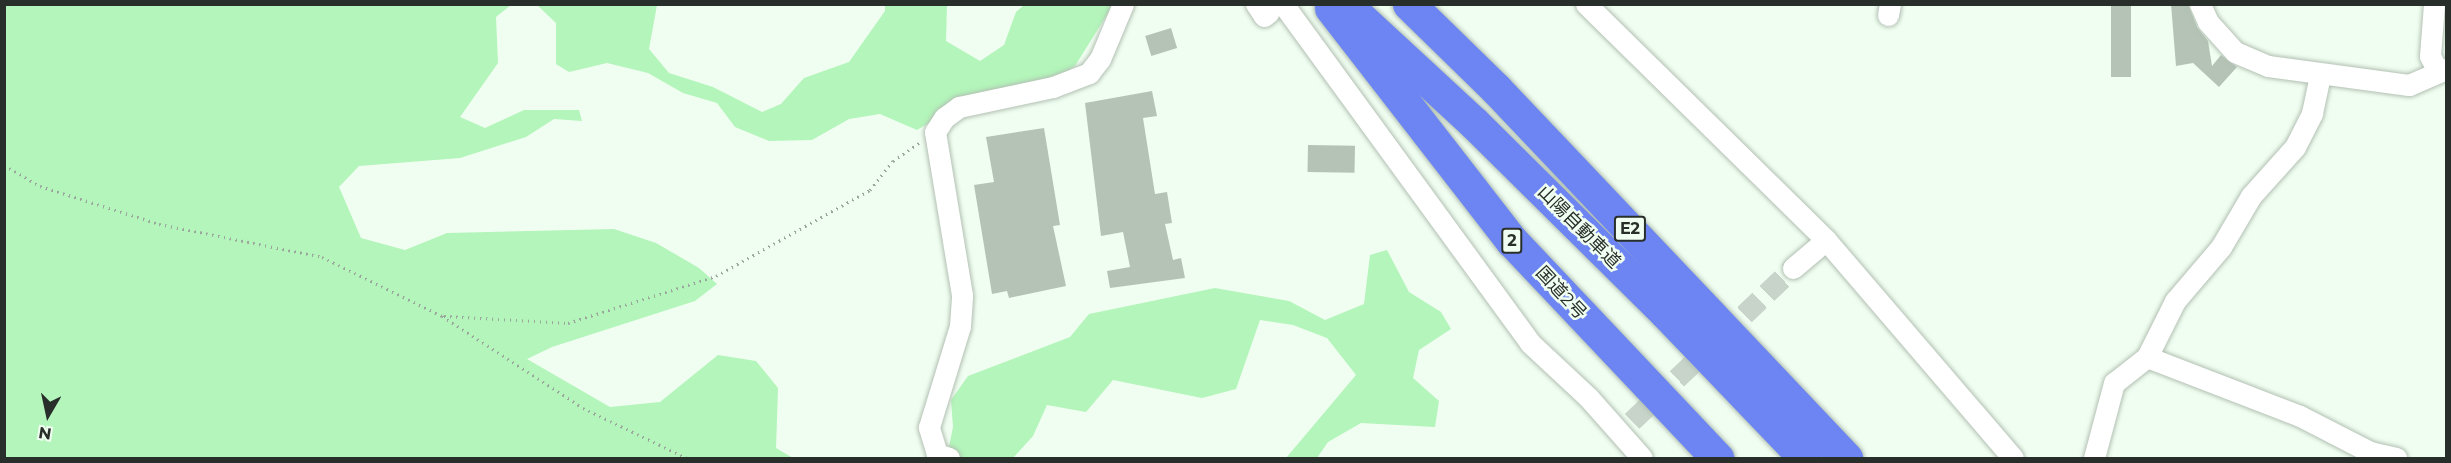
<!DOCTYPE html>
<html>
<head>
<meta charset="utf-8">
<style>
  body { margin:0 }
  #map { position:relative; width:2451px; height:463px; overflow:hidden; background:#f0fef1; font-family:Montserrat,"Noto Sans JP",sans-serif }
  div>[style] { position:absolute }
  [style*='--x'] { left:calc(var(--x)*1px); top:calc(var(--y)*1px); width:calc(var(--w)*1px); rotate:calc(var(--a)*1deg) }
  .green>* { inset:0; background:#b3f5ba }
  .building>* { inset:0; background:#b4c3b5; transform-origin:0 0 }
  .street-tunnel>* { height:21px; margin-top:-10.5px; transform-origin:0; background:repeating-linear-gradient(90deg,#c8d4c9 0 21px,transparent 0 31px) }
  .path>* { height:3px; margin-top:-1.5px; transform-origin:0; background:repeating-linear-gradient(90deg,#9ba69c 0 1.5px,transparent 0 6px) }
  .roads { filter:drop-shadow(0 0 2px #b2c0b3) drop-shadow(0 0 2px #b2c0b3) }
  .street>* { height:21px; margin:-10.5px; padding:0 10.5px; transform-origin:10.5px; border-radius:10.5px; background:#fff }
  .highway>* { height:33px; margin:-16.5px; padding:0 16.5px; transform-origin:16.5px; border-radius:16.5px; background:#6d85f2 }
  span { translate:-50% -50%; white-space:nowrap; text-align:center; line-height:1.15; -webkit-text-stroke:5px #f0fef1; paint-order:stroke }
  .shield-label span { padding:2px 4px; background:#f0fef1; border:2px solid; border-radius:4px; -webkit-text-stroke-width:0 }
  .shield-label { font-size:16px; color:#282e29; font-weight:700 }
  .street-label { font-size:18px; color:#282e29 }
  .frame { position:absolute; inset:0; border:6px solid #282e29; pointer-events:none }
  .north { position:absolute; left:18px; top:385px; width:60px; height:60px; -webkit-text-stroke:4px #f0fef1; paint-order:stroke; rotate:189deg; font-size:16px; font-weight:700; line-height:24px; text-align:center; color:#282e29 }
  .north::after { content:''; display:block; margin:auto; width:21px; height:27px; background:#282e29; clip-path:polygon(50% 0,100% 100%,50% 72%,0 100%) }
</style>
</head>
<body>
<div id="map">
  <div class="green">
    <i style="clip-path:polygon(4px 5px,511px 5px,496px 17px,498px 63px,460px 117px,485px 128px,524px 110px,579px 110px,582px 121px,554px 119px,526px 137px,460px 158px,359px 166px,339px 187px,361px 238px,405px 250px,447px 233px,614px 229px,656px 243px,699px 268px,717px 284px,695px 301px,552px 347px,527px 359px,610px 407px,660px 402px,718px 355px,756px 361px,778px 388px,776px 448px,793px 458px,5px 458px)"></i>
    <i style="clip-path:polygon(537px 5px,657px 5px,649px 49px,669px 73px,713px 87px,762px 112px,781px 104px,804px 78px,849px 62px,885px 11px,885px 5px,947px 5px,946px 41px,980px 61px,1004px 45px,1016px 12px,1024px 5px,1113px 5px,1075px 66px,1054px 79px,937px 118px,917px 130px,880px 114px,849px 119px,812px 140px,769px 141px,735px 127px,717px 103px,683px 93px,648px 73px,607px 63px,569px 72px,556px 64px,556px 23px)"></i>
    <i style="clip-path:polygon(1387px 250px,1409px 292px,1441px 312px,1451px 329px,1419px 350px,1413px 378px,1439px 401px,1435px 427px,1361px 423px,1328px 442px,1317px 458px,1286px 458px,1356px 375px,1327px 338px,1293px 325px,1260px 320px,1236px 389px,1202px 398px,1113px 380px,1086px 412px,1047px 405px,1033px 436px,1013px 458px,933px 458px,948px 452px,953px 427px,951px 400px,968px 376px,1070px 337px,1089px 314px,1215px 288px,1289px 301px,1325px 320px,1364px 304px,1370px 255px)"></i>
  </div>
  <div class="building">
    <i style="left:2111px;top:4px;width:20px;height:73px"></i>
    <i style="clip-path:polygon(2171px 4px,2188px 4px,2197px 27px,2208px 41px,2212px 66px,2221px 55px,2237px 67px,2219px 87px,2193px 63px,2176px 66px)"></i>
    <i style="left:1171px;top:28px;width:21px;height:27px;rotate:73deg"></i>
    <i style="clip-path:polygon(1152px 91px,1157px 116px,1143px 118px,1155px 194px,1167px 192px,1172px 223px,1165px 224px,1173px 260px,1181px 258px,1185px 278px,1110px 288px,1107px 271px,1130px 267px,1123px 232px,1101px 236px,1085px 103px)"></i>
    <i style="clip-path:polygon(1044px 128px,1060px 225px,1053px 226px,1066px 286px,1009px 298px,1007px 291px,992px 294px,974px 185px,994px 182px,986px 137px)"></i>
    <i style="left:1308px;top:145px;width:47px;height:27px;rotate:1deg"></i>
  </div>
  <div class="street-tunnel">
    <i style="--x:1632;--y:421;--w:222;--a:-43.5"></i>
  </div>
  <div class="path">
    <i style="--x:4;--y:165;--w:42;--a:30.3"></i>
    <i style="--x:40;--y:186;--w:125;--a:17.7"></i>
    <i style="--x:159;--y:224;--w:166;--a:11.4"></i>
    <i style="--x:322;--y:257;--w:134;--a:26.2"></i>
    <i style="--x:442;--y:316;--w:168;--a:33.1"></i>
    <i style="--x:583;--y:408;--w:115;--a:25.7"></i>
    <i style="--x:444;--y:316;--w:124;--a:3.2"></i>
    <i style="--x:568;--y:323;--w:155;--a:-17.6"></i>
    <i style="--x:716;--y:276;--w:176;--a:-29.2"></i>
    <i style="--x:870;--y:190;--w:37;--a:-52"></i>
    <i style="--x:893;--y:161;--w:32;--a:-35"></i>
  </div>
  <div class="roads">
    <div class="street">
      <i style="--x:1256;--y:4;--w:14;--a:56"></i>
      <i style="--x:1264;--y:16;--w:6;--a:-39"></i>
      <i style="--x:1283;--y:4;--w:419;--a:53.9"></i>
      <i style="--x:1530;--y:343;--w:79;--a:43"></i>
      <i style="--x:1588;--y:397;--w:81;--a:48.5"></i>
      <i style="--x:1586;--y:4;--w:337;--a:44.5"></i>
      <i style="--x:1826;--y:240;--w:287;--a:49.4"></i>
      <i style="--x:2200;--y:4;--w:20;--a:66"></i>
      <i style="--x:2208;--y:22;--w:40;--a:48"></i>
      <i style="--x:2235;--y:52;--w:36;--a:23"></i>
      <i style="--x:2268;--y:66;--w:142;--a:7.7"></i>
      <i style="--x:2409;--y:85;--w:40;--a:-23.4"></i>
      <i style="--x:2434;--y:4;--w:52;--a:94.4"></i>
      <i style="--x:2430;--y:56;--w:18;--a:63"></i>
      <i style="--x:1888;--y:15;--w:11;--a:-80"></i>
      <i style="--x:1793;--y:268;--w:43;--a:-40.3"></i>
      <i style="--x:2147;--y:357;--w:164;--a:21.1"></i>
      <i style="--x:2300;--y:416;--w:79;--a:27.2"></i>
      <i style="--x:2370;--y:452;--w:27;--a:13"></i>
      <i style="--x:949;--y:458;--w:13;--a:-162"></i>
      <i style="--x:937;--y:454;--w:28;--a:-107"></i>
      <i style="--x:929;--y:427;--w:106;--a:-72.9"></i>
      <i style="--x:960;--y:326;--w:31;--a:-86"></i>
      <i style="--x:962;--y:295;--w:165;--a:-99.4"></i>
      <i style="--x:935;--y:132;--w:17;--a:-57"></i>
      <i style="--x:944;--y:118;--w:19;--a:-36"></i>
      <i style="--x:959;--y:107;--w:96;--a:-12"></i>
      <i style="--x:1053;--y:87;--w:39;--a:-21"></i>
      <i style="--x:1089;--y:73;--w:18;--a:-52"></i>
      <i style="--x:1100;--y:59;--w:60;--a:-67.3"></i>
      <i style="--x:2094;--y:458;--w:78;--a:-75.1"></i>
      <i style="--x:2114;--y:383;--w:42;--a:-38.2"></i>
      <i style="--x:2147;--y:357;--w:63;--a:-63.4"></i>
      <i style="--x:2175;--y:301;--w:71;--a:-49.6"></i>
      <i style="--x:2221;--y:247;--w:59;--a:-59.5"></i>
      <i style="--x:2251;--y:196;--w:66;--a:-48.1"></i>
      <i style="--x:2295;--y:147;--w:38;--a:-63"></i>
      <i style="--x:2312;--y:113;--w:38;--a:-78"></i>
    </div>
    <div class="highway">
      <i style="--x:1345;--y:4;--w:176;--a:42.7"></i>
      <i style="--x:1474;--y:123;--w:269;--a:44.7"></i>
      <i style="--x:1665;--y:312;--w:202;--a:46.2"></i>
      <i style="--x:1409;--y:4;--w:122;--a:44.3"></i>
      <i style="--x:1496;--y:89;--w:509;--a:46.51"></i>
      <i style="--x:1331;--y:8;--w:295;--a:52.2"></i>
      <i style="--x:1512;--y:241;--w:299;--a:46.6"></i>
    </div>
  </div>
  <div class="shield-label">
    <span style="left:1630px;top:229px">E2</span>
    <span style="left:1512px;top:241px">2</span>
  </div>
  <div class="street-label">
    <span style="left:1579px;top:227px;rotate:45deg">山陽自動車道</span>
    <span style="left:1561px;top:293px;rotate:47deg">国道2号</span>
  </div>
  <div class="frame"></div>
  <div class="north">N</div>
</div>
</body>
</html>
